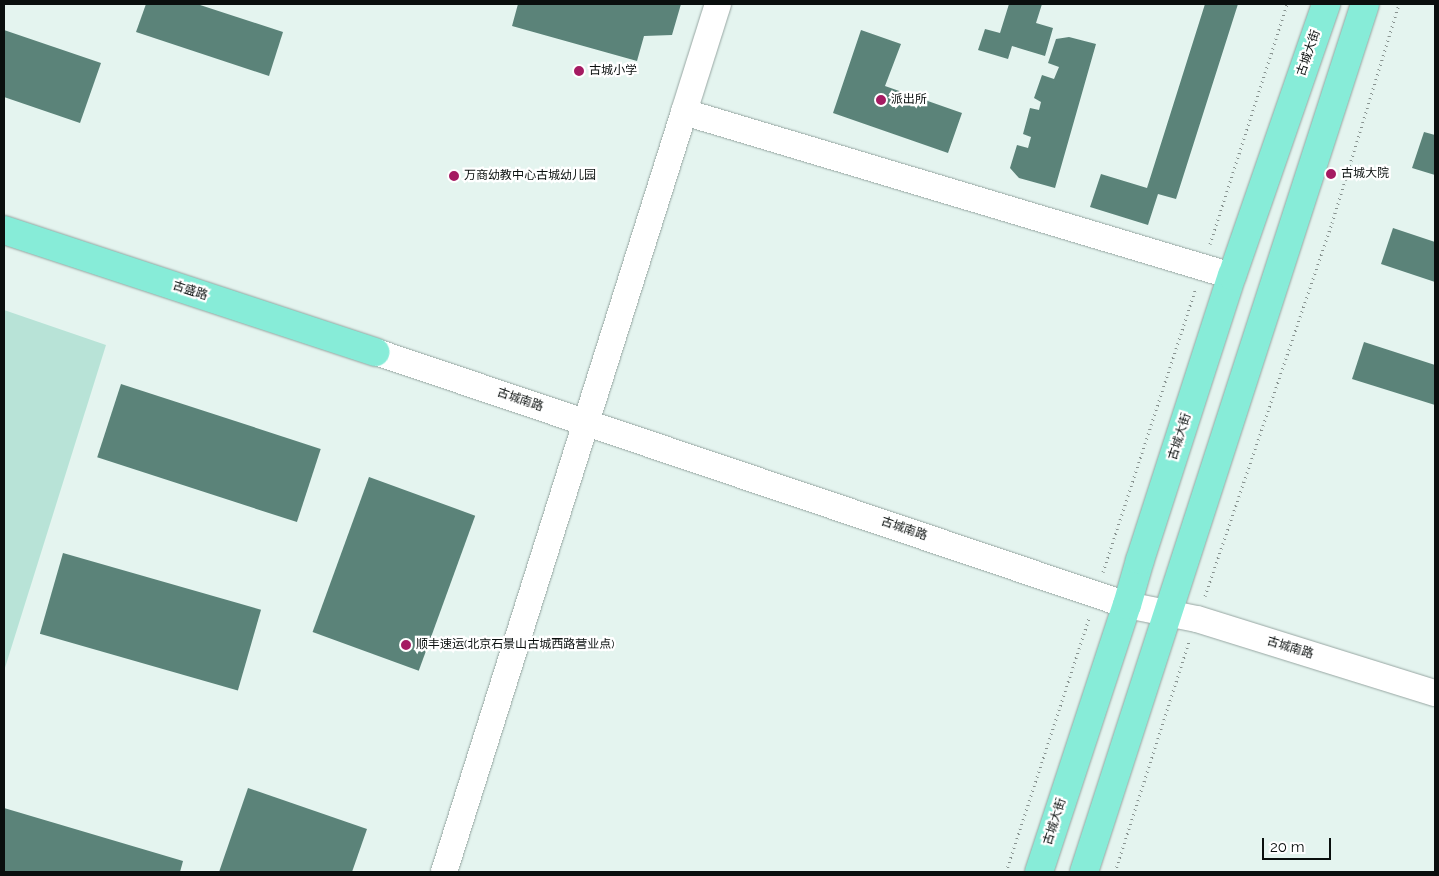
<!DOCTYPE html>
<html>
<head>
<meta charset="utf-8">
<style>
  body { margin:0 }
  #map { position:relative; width:1439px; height:876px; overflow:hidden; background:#e4f4ef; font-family:Raleway,"Noto Sans SC",sans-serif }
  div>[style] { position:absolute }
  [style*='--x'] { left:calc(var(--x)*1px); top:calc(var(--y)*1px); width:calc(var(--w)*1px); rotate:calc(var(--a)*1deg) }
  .green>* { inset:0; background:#b8e3d7 }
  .building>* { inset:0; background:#5b8379; transform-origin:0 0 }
  .path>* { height:3px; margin-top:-1.5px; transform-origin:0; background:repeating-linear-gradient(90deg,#889390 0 1px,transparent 0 5px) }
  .roads { filter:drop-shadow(0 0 1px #97a6a2) drop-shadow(0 0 1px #97a6a2) }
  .minor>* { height:26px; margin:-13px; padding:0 13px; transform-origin:13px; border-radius:13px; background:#fff }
  .major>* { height:28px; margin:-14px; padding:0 14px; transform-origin:14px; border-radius:14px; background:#87ecd8 }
  .dots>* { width:14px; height:14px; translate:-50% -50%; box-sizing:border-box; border:2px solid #fff; border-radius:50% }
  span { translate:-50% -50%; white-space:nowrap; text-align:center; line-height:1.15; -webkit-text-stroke:4.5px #fff; paint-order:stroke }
  .street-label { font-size:12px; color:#0a0f0e }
  .poi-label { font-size:12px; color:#0a0f0e }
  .left { translate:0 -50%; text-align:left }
  .frame { position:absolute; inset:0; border:5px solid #0a0f0e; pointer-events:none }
  .scale { position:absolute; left:1262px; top:838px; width:69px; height:22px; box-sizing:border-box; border:2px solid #0a0f0e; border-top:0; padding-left:6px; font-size:15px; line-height:18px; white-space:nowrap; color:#0a0f0e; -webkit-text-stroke:4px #fff; paint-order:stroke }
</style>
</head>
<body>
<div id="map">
  <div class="green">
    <i style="clip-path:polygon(4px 310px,106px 345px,4px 671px)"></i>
  </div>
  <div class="building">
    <i style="clip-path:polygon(146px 4px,197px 4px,283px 32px,269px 76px,136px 32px)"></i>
    <i style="clip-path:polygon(518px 4px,681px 4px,672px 35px,644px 36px,637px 61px,512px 26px)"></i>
    <i style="clip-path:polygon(1009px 4px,1042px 4px,1036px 23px,1053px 28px,1045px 56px,1012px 46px,1008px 59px,978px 50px,985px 29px,1000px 33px)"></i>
    <i style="clip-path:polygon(1205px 4px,1238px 4px,1176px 199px,1158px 194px,1148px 225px,1090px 207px,1101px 174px,1147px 188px)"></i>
    <i style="clip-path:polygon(4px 30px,101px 63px,80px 123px,4px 97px)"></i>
    <i style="clip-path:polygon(861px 30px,901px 44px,885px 86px,962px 113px,948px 153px,833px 113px)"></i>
    <i style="clip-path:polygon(1069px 37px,1096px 44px,1055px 188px,1019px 178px,1010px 168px,1017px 145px,1028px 148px,1031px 137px,1023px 134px,1030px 108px,1039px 110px,1041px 102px,1034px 98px,1042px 75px,1054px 79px,1059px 67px,1048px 63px,1056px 39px)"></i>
    <i style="clip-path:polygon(1424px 132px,1435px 135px,1435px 175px,1412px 168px)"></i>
    <i style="clip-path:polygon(1393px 228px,1435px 242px,1435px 282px,1381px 264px)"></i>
    <i style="clip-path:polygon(1364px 342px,1435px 365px,1435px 405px,1352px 379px)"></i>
    <i style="left:121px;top:384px;width:210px;height:77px;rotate:18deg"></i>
    <i style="left:369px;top:477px;width:113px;height:165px;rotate:20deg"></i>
    <i style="left:63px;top:553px;width:206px;height:84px;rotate:16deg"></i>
    <i style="clip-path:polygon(248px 788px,367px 829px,352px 872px,219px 872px)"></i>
    <i style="clip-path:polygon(4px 808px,183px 861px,180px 872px,4px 872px)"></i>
  </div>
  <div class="path">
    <i style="--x:1210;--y:244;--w:252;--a:-72.2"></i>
    <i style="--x:1103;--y:572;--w:297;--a:-71.9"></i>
    <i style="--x:1205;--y:596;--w:394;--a:-71.2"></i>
    <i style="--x:1332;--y:223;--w:229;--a:-73"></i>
    <i style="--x:1006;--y:872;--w:267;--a:-71.9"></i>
    <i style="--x:1115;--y:872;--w:242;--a:-72.2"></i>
  </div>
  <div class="roads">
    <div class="minor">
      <i style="--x:718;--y:4;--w:113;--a:107.5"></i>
      <i style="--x:684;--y:112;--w:572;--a:16.66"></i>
      <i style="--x:376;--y:352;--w:792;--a:18.62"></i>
      <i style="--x:1127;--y:605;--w:71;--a:11.3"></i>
      <i style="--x:1197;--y:619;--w:249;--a:17.3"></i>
      <i style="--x:444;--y:872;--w:797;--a:-72.47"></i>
    </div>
    <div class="major">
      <i style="--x:4;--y:230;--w:391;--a:18.2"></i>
      <i style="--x:1039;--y:872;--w:281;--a:-71.8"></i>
      <i style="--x:1127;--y:605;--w:47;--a:-73.9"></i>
      <i style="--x:1140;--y:560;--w:299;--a:-72.1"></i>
      <i style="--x:1232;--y:276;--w:288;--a:-70.9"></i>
      <i style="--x:1084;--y:872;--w:912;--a:-72.06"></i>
    </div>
  </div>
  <div class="dots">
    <i style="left:579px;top:71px;background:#a51b62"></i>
    <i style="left:881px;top:100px;background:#a51b62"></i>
    <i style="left:1331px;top:174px;background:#a51b62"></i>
    <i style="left:454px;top:176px;background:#a51b62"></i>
    <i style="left:406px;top:645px;background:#a51b62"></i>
  </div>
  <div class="street-label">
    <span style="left:1309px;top:53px;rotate:-71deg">古城大街</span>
    <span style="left:190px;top:291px;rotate:18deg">古盛路</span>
    <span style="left:520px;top:400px;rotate:19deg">古城南路</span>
    <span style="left:1180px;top:437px;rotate:-72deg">古城大街</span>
    <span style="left:904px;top:529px;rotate:19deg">古城南路</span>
    <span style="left:1290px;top:648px;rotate:17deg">古城南路</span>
    <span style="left:1055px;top:822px;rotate:-72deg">古城大街</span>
  </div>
  <div class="poi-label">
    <span class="left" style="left:589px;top:71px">古城小学</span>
    <span class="left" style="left:891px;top:100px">派出所</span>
    <span class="left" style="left:1341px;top:174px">古城大院</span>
    <span class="left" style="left:464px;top:176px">万商幼教中心古城幼儿园</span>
    <span class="left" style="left:416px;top:645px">顺丰速运(北京石景山古城西路营业点)</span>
  </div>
  <div class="frame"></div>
  <div class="scale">20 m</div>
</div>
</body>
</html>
